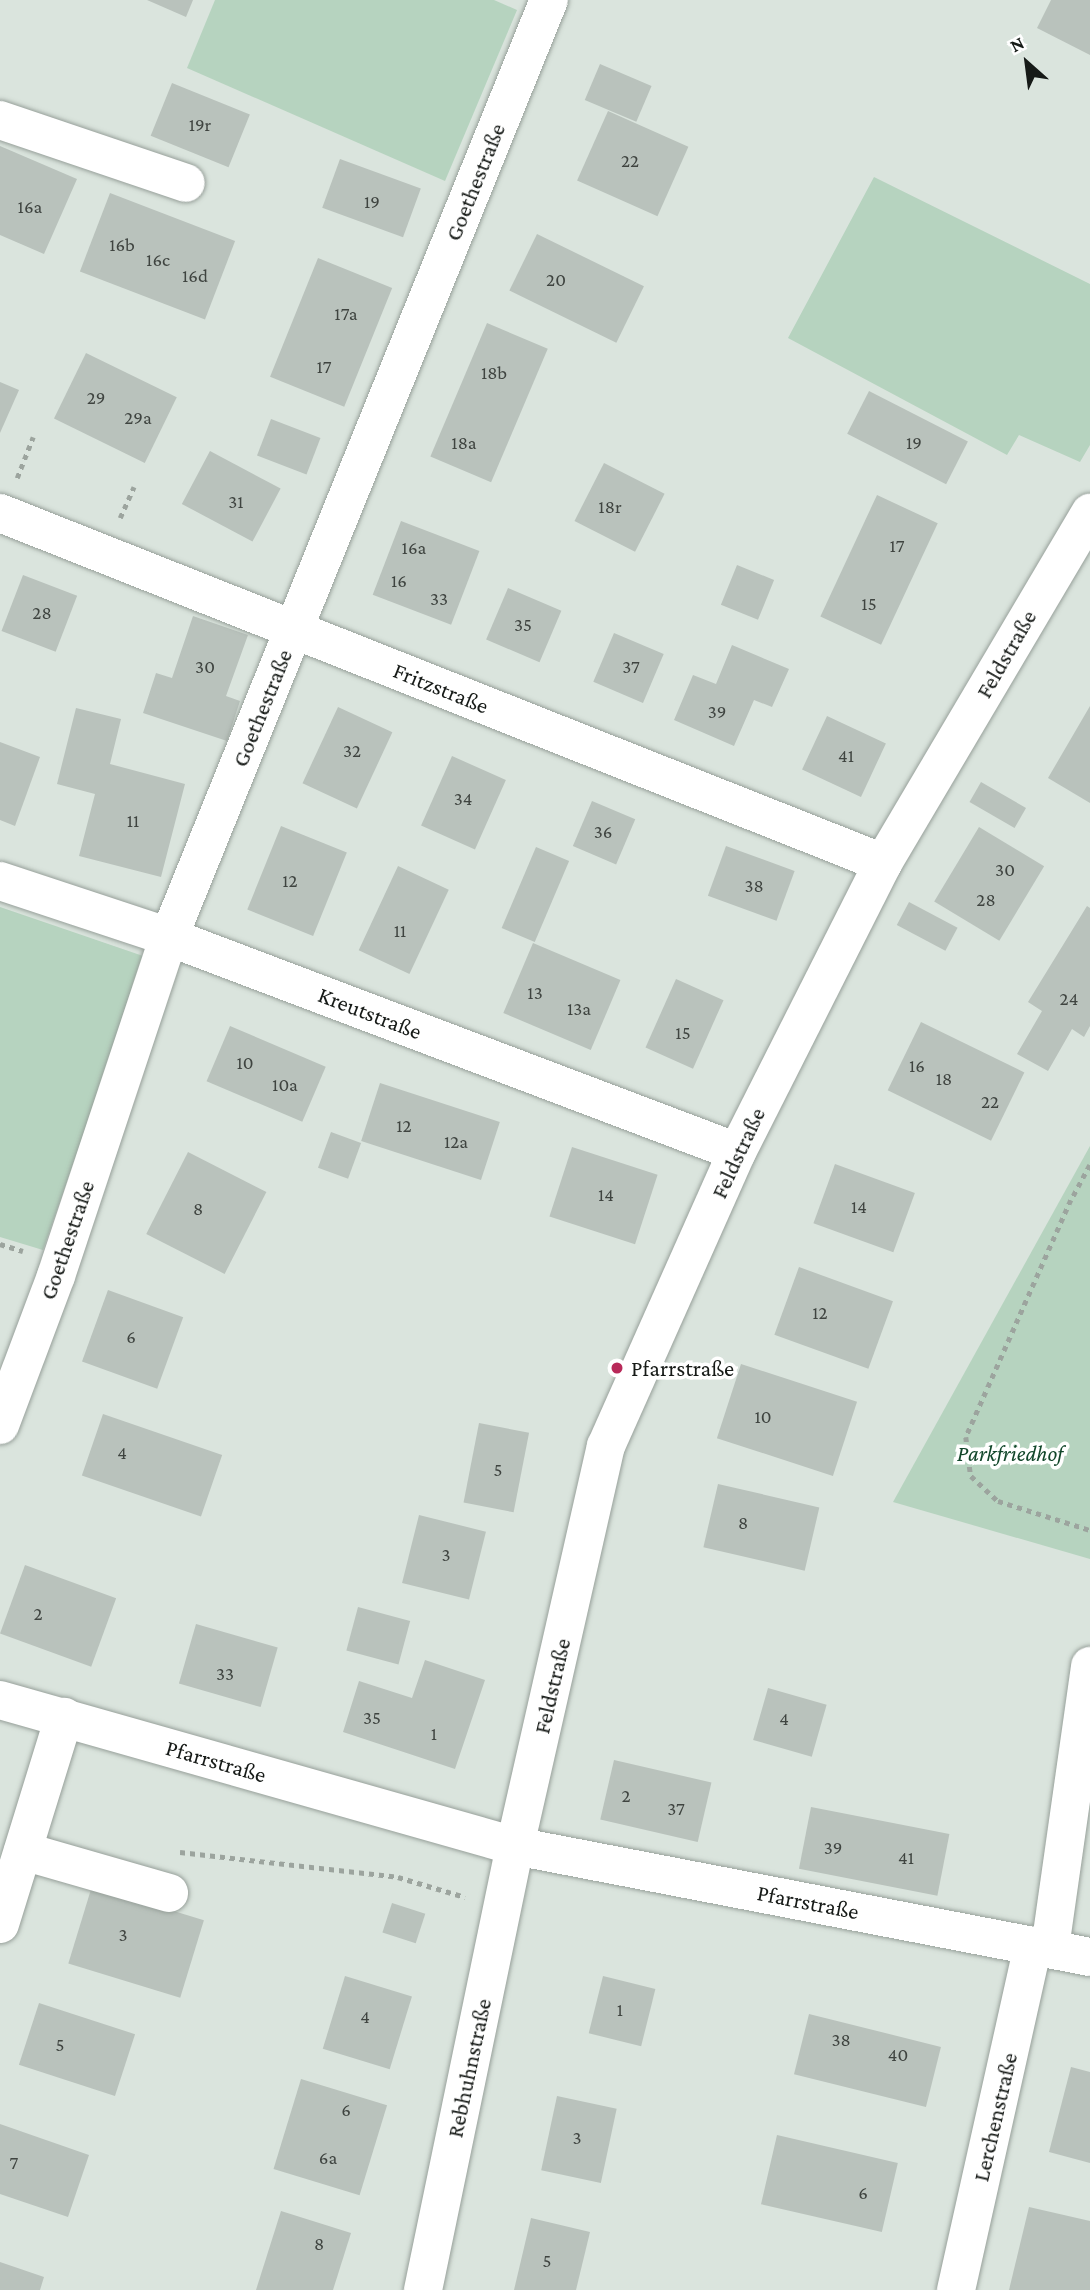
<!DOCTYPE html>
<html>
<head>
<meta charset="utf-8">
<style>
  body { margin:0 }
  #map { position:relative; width:1090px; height:2290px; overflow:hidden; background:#dae4dd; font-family:"Crimson Pro",serif }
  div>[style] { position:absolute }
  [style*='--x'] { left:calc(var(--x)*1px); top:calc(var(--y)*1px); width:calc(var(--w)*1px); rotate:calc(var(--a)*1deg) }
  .green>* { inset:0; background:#b6d3bf }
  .building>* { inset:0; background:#b9c2bc; transform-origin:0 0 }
  .path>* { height:4.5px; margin-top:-2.25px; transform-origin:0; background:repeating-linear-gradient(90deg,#9ca49e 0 5px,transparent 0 10px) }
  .roads { filter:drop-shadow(0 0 2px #97a09a) drop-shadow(0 0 2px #97a09a) }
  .minor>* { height:38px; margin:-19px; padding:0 19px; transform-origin:19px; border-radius:19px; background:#fff }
  .dots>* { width:19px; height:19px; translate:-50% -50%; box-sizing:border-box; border:4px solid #fff; border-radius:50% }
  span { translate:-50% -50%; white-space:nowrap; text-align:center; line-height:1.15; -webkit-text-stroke:7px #fff; paint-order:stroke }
  .number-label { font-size:19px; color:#3f4440 }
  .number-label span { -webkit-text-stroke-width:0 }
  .street-label { font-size:23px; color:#161a17 }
  .poi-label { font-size:23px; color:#161a17 }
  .left { translate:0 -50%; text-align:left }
  .park-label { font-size:23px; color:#11462a; font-style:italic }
  .north { position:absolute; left:992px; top:28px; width:70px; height:70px; -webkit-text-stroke:5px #fff; paint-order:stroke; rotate:332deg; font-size:19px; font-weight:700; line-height:28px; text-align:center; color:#161a17 }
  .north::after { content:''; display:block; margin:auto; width:24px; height:32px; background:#161a17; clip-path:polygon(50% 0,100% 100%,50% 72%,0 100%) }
</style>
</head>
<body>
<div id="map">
  <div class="green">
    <i style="clip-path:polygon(215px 0,494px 0,517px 10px,445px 181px,187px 68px)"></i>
    <i style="clip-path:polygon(874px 177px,1090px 284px,1090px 445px,1080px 462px,1019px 435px,1007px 455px,788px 338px)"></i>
    <i style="clip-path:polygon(0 907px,146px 957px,43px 1250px,0 1237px)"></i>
    <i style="clip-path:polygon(1090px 1146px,1090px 1559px,893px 1502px)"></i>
  </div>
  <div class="building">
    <i style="clip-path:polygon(147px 0,193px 0,186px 17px)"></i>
    <i style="clip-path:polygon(1051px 0,1090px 0,1090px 55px,1037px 28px)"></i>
    <i style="left:600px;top:64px;width:56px;height:39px;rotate:23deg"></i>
    <i style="left:172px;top:83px;width:84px;height:57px;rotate:22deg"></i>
    <i style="left:608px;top:111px;width:88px;height:76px;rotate:24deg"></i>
    <i style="clip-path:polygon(0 146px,77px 179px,44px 254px,0 235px)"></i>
    <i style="left:340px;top:159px;width:86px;height:52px;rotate:20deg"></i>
    <i style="left:110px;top:193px;width:134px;height:84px;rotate:21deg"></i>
    <i style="left:537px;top:234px;width:119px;height:63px;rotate:26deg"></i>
    <i style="left:318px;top:258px;width:80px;height:128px;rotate:22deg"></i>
    <i style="left:487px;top:323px;width:66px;height:145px;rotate:23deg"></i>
    <i style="left:86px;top:353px;width:101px;height:73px;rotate:26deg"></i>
    <i style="clip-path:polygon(0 382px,19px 390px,0 433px)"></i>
    <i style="left:869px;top:391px;width:111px;height:48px;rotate:27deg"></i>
    <i style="left:271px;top:419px;width:53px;height:39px;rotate:21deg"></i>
    <i style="left:210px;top:451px;width:80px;height:60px;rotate:28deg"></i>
    <i style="left:604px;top:463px;width:68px;height:65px;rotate:27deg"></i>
    <i style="left:877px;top:495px;width:67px;height:134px;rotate:25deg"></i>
    <i style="left:401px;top:521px;width:84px;height:79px;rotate:21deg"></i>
    <i style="left:737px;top:565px;width:40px;height:43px;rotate:22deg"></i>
    <i style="left:23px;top:575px;width:58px;height:60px;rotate:21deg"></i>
    <i style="left:508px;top:588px;width:58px;height:56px;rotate:23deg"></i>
    <i style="clip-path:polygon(193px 616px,248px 635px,226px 696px,240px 701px,227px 741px,143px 713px,156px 673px,172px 678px)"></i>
    <i style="left:614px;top:633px;width:54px;height:53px;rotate:23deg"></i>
    <i style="clip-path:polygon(732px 645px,789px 669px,772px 707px,754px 700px,734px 746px,674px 720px,693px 675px,716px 684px)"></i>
    <i style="clip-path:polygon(1090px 706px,1090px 803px,1048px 778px)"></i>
    <i style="left:338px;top:707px;width:60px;height:84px;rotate:25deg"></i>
    <i style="clip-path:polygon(76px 708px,121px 719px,110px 764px,185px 784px,161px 877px,79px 856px,95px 794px,57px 784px)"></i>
    <i style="left:827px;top:716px;width:65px;height:59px;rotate:25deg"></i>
    <i style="clip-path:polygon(0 742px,40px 757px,15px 826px,0 820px)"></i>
    <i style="left:452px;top:756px;width:59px;height:76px;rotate:24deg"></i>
    <i style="left:981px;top:782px;width:52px;height:23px;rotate:30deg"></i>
    <i style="left:592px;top:801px;width:47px;height:49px;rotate:23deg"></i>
    <i style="left:281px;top:826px;width:71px;height:90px;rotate:22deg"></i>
    <i style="left:979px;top:827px;width:76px;height:87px;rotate:31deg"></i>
    <i style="left:726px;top:846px;width:73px;height:53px;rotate:20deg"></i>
    <i style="left:536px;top:847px;width:36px;height:88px;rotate:23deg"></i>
    <i style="left:398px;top:866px;width:56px;height:93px;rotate:25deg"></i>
    <i style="left:909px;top:902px;width:55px;height:26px;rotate:28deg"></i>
    <i style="clip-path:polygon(1087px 906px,1090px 908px,1090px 1026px,1084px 1037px,1072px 1029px,1048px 1071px,1017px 1054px,1042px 1011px,1028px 1002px)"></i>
    <i style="left:533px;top:943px;width:95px;height:76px;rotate:23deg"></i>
    <i style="left:676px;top:979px;width:52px;height:75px;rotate:24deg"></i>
    <i style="left:921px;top:1022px;width:115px;height:76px;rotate:26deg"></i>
    <i style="left:230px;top:1026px;width:104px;height:60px;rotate:23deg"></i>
    <i style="left:380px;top:1083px;width:126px;height:61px;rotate:18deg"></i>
    <i style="left:331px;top:1132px;width:32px;height:38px;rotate:20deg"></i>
    <i style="left:572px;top:1147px;width:90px;height:73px;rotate:18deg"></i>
    <i style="left:188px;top:1152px;width:88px;height:92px;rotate:27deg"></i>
    <i style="left:835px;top:1164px;width:85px;height:63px;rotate:20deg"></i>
    <i style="left:799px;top:1267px;width:100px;height:72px;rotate:20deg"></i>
    <i style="left:108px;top:1290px;width:80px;height:76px;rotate:20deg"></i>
    <i style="left:741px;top:1364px;width:122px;height:78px;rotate:18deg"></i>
    <i style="left:103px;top:1414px;width:126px;height:65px;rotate:19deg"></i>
    <i style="left:479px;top:1423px;width:51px;height:81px;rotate:11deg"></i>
    <i style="left:718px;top:1484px;width:104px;height:65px;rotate:13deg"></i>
    <i style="left:419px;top:1515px;width:69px;height:70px;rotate:14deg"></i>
    <i style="left:25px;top:1565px;width:97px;height:73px;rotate:20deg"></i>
    <i style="left:358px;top:1607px;width:54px;height:45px;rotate:15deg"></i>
    <i style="left:196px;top:1624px;width:85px;height:62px;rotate:16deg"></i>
    <i style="clip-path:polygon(425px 1660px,485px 1680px,455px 1769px,343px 1732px,359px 1681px,412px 1698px)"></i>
    <i style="left:768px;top:1688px;width:61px;height:54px;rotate:16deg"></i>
    <i style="left:614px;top:1760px;width:100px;height:61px;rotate:13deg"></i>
    <i style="left:811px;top:1807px;width:141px;height:63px;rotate:11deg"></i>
    <i style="left:92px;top:1886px;width:117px;height:81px;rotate:17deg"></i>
    <i style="left:392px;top:1903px;width:35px;height:31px;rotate:18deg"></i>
    <i style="left:345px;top:1976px;width:70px;height:76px;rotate:17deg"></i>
    <i style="left:603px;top:1976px;width:54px;height:59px;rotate:14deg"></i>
    <i style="left:39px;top:2003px;width:101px;height:65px;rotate:18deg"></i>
    <i style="left:809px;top:2014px;width:136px;height:62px;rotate:14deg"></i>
    <i style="clip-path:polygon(1071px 2067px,1090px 2072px,1090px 2163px,1049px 2152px)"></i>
    <i style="left:301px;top:2079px;width:90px;height:94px;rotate:17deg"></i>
    <i style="left:557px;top:2096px;width:61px;height:76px;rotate:12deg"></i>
    <i style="clip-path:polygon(0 2124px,89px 2155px,68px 2217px,0 2194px)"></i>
    <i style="left:777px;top:2135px;width:124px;height:71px;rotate:13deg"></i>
    <i style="clip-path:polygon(1029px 2207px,1090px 2221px,1090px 2290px,1009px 2290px)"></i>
    <i style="clip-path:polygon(281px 2211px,351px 2233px,333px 2290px,256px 2290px)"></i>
    <i style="clip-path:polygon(531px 2218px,590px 2232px,576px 2290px,514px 2290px)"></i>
    <i style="clip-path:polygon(0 2262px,44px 2277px,40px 2290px,0 2290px)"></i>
  </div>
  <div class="path">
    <i style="--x:17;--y:478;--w:44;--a:-68.7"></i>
    <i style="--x:120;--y:518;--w:34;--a:-66"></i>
    <i style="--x:1090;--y:1165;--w:40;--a:118"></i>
    <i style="--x:1071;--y:1200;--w:259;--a:113.9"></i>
    <i style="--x:966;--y:1437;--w:39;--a:83"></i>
    <i style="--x:971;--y:1476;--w:37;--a:43"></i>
    <i style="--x:998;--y:1501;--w:96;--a:17.5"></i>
    <i style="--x:0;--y:1244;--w:24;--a:17"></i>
    <i style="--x:180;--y:1852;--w:219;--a:6.5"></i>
    <i style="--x:398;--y:1877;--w:70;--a:16.6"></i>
  </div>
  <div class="roads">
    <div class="minor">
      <i style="--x:0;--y:120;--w:196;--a:18.7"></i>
      <i style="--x:0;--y:513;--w:950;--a:21.62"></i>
      <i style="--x:0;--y:881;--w:178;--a:18.3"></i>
      <i style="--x:169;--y:937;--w:607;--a:20.73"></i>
      <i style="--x:0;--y:1425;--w:159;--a:-69.4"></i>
      <i style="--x:56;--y:1276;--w:357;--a:-71.6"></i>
      <i style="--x:169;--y:937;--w:1011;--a:-67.93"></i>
      <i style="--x:0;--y:1700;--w:535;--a:15.83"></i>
      <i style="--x:515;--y:1846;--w:586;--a:10.93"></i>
      <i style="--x:23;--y:1851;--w:152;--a:16"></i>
      <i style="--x:0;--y:1924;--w:217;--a:-72.8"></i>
      <i style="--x:1050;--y:1948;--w:285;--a:-81.9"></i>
      <i style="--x:423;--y:2290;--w:453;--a:-78.3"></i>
      <i style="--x:515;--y:1846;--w:410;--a:-77.2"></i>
      <i style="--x:606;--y:1446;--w:322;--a:-66"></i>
      <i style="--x:737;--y:1152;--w:324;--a:-63.2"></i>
      <i style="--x:883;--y:863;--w:407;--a:-59.4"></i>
      <i style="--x:956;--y:2290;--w:353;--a:-77.4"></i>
    </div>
  </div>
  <div class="dots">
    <i style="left:617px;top:1368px;background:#b82959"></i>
  </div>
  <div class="number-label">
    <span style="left:200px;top:125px">19r</span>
    <span style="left:630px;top:161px">22</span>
    <span style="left:372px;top:202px">19</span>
    <span style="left:30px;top:207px">16a</span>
    <span style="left:122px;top:245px">16b</span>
    <span style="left:158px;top:260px">16c</span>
    <span style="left:195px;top:276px">16d</span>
    <span style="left:556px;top:280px">20</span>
    <span style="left:346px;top:314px">17a</span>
    <span style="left:324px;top:367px">17</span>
    <span style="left:494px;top:373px">18b</span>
    <span style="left:96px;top:398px">29</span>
    <span style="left:138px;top:418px">29a</span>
    <span style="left:464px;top:443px">18a</span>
    <span style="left:914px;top:443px">19</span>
    <span style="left:236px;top:502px">31</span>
    <span style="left:610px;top:507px">18r</span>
    <span style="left:897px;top:546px">17</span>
    <span style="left:414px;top:548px">16a</span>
    <span style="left:399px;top:581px">16</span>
    <span style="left:439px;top:599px">33</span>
    <span style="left:869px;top:604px">15</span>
    <span style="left:42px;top:613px">28</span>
    <span style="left:523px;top:625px">35</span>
    <span style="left:205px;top:667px">30</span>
    <span style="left:631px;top:667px">37</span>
    <span style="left:717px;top:712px">39</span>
    <span style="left:352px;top:751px">32</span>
    <span style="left:846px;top:756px">41</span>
    <span style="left:463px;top:799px">34</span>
    <span style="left:133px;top:821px">11</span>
    <span style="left:603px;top:832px">36</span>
    <span style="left:1005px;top:870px">30</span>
    <span style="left:290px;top:881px">12</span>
    <span style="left:754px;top:886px">38</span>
    <span style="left:986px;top:900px">28</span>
    <span style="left:400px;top:931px">11</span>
    <span style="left:535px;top:993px">13</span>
    <span style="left:1069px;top:999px">24</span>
    <span style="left:579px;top:1009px">13a</span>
    <span style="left:683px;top:1033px">15</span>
    <span style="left:245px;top:1063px">10</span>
    <span style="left:917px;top:1066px">16</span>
    <span style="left:944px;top:1079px">18</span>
    <span style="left:285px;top:1085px">10a</span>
    <span style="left:990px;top:1102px">22</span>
    <span style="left:404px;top:1126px">12</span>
    <span style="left:456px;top:1142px">12a</span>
    <span style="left:606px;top:1195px">14</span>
    <span style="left:859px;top:1207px">14</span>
    <span style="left:198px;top:1209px">8</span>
    <span style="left:820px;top:1313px">12</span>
    <span style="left:131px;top:1337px">6</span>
    <span style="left:763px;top:1417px">10</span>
    <span style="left:122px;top:1453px">4</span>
    <span style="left:498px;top:1470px">5</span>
    <span style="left:743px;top:1523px">8</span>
    <span style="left:446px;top:1555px">3</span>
    <span style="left:38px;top:1614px">2</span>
    <span style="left:225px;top:1674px">33</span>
    <span style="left:372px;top:1718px">35</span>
    <span style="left:784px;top:1719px">4</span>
    <span style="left:434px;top:1734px">1</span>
    <span style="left:626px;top:1796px">2</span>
    <span style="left:676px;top:1809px">37</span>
    <span style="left:833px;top:1848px">39</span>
    <span style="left:906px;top:1858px">41</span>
    <span style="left:123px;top:1935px">3</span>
    <span style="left:620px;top:2010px">1</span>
    <span style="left:365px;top:2017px">4</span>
    <span style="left:841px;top:2040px">38</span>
    <span style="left:60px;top:2045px">5</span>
    <span style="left:898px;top:2055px">40</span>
    <span style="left:346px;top:2110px">6</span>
    <span style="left:577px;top:2138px">3</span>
    <span style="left:328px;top:2158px">6a</span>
    <span style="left:14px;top:2163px">7</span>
    <span style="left:863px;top:2193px">6</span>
    <span style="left:319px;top:2244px">8</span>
    <span style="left:547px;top:2261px">5</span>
  </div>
  <div class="street-label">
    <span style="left:475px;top:182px;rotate:-68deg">Goethestraße</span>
    <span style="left:1006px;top:654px;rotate:-60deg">Feldstraße</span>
    <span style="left:441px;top:688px;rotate:22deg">Fritzstraße</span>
    <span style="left:262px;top:708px;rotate:-68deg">Goethestraße</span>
    <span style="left:370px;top:1013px;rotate:21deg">Kreutstraße</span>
    <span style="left:738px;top:1153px;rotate:-65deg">Feldstraße</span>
    <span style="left:67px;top:1240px;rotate:-71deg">Goethestraße</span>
    <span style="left:552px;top:1686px;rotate:-77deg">Feldstraße</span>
    <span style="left:216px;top:1761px;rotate:16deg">Pfarrstraße</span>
    <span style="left:808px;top:1902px;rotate:11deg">Pfarrstraße</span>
    <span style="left:469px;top:2068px;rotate:-78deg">Rebhuhnstraße</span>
    <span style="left:995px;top:2117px;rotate:-77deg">Lerchenstraße</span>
  </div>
  <div class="poi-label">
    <span class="left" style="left:631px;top:1368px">Pfarrstraße</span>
  </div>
  <div class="park-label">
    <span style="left:1010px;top:1453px">Parkfriedhof</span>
  </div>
  <div class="north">N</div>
</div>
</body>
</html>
